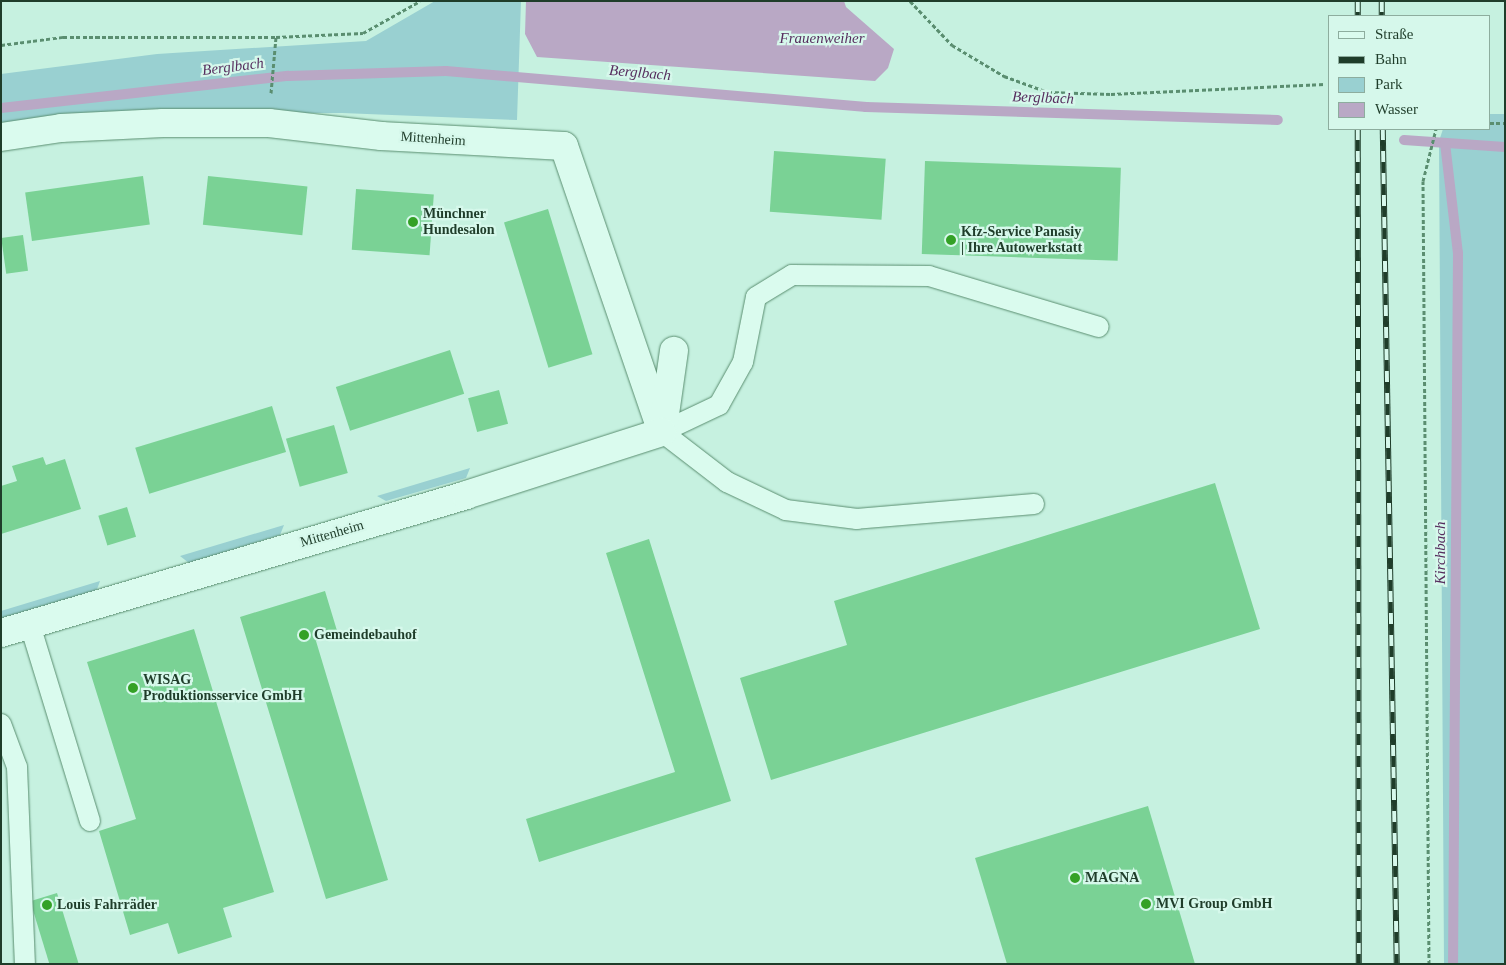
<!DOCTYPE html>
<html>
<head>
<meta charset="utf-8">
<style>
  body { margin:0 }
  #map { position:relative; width:1506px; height:965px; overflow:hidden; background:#c6f1e0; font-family:"Times New Roman",serif }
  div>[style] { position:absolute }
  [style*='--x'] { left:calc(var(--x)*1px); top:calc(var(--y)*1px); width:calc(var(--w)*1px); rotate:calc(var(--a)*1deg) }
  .green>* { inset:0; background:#99d0d1 }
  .water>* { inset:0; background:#b9a8c5 }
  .stream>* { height:10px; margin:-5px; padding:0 5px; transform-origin:5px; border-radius:5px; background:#b9a8c5 }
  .building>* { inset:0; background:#7ad295; transform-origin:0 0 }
  .path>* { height:3px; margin-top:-1.5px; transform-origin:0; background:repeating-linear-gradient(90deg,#5a8e70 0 4px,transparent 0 6.5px) }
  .roads { filter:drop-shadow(0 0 1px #5a8e70) drop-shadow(0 0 1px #5a8e70) }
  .lane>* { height:20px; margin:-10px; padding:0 10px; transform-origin:10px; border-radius:10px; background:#dafbee }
  .street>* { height:28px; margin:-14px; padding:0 14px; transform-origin:14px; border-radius:14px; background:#dafbee }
  .rail>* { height:5.5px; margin-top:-2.75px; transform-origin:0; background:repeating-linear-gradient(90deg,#d6f8eb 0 11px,#1f3d2a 0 22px); box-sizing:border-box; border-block:1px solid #1f3d2a }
  .dots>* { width:14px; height:14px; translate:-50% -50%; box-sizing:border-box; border:2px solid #d6f8eb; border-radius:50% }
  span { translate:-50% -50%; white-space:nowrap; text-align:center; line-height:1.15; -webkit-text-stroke:4.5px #d6f8eb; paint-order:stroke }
  .street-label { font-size:14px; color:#1f3d2a }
  .poi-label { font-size:14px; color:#1f3d2a; font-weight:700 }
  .left { translate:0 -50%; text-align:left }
  .water-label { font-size:15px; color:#562d5e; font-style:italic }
  .frame { position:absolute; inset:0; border:2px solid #1f3d2a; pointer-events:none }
  .legend { position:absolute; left:1328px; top:15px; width:162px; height:115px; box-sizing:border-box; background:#d6f8eb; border:1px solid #8dad9e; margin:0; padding:6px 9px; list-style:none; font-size:15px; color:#1f3d2a }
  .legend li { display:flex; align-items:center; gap:10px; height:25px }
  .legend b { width:25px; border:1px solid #8dad9e }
</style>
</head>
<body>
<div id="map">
  <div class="green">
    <i style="clip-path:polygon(435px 1px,521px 1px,517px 120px,342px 113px,181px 113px,1px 130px,1px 74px,157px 54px,366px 41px)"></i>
    <i style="clip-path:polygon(1490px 114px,1505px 114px,1505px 964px,1444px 964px,1439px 141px,1443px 129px,1490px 129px)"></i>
    <i style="clip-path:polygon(470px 468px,466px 478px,386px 501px,377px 496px)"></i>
    <i style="clip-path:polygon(284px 525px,280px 535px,189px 563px,180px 556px)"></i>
    <i style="clip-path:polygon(100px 581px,96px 592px,1px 620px,1px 611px)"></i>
  </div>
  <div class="water">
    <i style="clip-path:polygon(526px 1px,844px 1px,846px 7px,894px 49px,888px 68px,875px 81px,537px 57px,525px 34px)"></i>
  </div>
  <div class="stream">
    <i style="--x:1;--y:108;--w:289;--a:-6.4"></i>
    <i style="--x:288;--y:76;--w:158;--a:-1.8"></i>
    <i style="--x:446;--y:71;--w:422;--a:4.9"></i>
    <i style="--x:866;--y:107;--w:412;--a:1.8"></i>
    <i style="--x:1404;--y:140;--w:101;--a:4"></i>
    <i style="--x:1445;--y:143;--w:111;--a:83.3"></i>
    <i style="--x:1458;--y:253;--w:711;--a:90.4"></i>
  </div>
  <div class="building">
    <i style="left:774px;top:151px;width:112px;height:61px;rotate:4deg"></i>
    <i style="left:925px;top:161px;width:196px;height:93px;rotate:2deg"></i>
    <i style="left:143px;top:176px;width:49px;height:119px;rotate:82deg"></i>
    <i style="left:208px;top:176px;width:100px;height:49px;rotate:6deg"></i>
    <i style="left:356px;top:189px;width:78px;height:61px;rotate:4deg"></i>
    <i style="left:548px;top:209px;width:152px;height:46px;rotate:73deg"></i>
    <i style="left:23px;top:235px;width:36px;height:22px;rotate:82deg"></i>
    <i style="left:450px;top:350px;width:46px;height:120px;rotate:72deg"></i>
    <i style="left:499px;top:390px;width:35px;height:32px;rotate:75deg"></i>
    <i style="left:272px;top:406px;width:48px;height:143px;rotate:73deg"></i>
    <i style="left:334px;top:425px;width:50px;height:50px;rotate:74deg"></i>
    <i style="clip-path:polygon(43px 457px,46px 465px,65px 459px,81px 509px,1px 534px,1px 486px,17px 481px,12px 466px)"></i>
    <i style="clip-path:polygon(1215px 483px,1260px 629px,771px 780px,740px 678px,847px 645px,834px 601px)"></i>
    <i style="left:127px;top:507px;width:31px;height:30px;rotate:73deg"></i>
    <i style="clip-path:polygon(649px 539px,731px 801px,539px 862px,526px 819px,675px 772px,606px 553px)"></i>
    <i style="clip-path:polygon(325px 591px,338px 634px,316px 641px,388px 880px,326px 899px,240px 617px)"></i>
    <i style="clip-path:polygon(194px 629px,274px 892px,223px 908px,232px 937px,178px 954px,168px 923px,130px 935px,99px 831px,136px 819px,87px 662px)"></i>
    <i style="clip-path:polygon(1148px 806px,1195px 964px,1007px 964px,975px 858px)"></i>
    <i style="left:57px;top:893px;width:74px;height:28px;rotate:73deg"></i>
  </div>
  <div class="path">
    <i style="--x:910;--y:1;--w:61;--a:46.3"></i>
    <i style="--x:952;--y:45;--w:61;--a:30.8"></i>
    <i style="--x:1004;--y:76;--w:47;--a:20"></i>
    <i style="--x:1048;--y:92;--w:63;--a:1.8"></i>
    <i style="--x:1111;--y:94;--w:214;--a:-2.7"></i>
    <i style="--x:1;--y:45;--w:63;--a:-7.4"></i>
    <i style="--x:63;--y:37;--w:213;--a:0"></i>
    <i style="--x:271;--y:93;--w:56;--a:-84.9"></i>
    <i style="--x:276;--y:37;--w:87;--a:-2.6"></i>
    <i style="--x:363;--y:33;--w:65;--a:-29.3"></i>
    <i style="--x:1490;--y:123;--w:15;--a:0"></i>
    <i style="--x:1429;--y:964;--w:783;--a:-90.44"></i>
    <i style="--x:1423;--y:181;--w:54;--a:-76"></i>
  </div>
  <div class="roads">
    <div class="lane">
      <i style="--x:1034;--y:504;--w:178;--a:175.2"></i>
      <i style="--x:857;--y:519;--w:72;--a:-172.8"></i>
      <i style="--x:786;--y:510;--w:65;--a:-154.6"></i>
      <i style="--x:727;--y:482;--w:82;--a:-142.4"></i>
      <i style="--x:662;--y:432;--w:63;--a:-25.3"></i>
      <i style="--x:719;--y:405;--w:49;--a:-60.8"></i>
      <i style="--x:743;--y:362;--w:66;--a:-78.7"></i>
      <i style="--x:756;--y:297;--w:42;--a:-31.4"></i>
      <i style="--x:792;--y:275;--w:137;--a:0.4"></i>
      <i style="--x:929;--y:276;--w:177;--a:16.7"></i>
      <i style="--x:30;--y:625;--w:205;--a:73"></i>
      <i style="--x:1;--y:724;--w:46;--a:69.6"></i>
      <i style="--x:17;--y:767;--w:197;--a:87.7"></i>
    </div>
    <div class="street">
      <i style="--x:1;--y:137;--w:61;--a:-8.5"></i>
      <i style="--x:61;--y:128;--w:102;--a:-2.8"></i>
      <i style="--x:163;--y:123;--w:106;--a:0"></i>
      <i style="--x:269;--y:123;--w:113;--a:6.6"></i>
      <i style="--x:381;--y:136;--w:183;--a:3.1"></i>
      <i style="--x:564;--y:146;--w:302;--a:71.1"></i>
      <i style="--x:663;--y:428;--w:78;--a:-81.9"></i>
      <i style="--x:1;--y:633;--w:485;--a:-16.5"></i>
      <i style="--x:466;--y:495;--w:206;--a:-17.8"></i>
    </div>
  </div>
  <div class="rail">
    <i style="--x:1358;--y:1;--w:15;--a:90"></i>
    <i style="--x:1382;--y:1;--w:15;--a:90"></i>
    <i style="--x:1358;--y:129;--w:835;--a:89.93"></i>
    <i style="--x:1383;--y:129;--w:835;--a:89.04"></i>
  </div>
  <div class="dots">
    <i style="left:413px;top:222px;background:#34a126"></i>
    <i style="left:951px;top:240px;background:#34a126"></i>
    <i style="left:304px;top:635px;background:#34a126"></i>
    <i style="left:133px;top:688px;background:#34a126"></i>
    <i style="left:1075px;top:878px;background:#34a126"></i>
    <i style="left:1146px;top:904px;background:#34a126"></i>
    <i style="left:47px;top:905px;background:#34a126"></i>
  </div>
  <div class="street-label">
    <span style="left:433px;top:139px;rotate:4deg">Mittenheim</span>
    <span style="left:332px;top:534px;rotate:-16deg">Mittenheim</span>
  </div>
  <div class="poi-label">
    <span class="left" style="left:423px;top:222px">Münchner<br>Hundesalon</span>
    <span class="left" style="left:961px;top:240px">Kfz-Service Panasiy<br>| Ihre Autowerkstatt</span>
    <span class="left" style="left:314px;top:635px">Gemeindebauhof</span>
    <span class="left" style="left:143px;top:688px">WISAG<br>Produktionsservice GmbH</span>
    <span class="left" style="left:1085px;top:878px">MAGNA</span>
    <span class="left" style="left:1156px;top:904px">MVI Group GmbH</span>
    <span class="left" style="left:57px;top:905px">Louis Fahrräder</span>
  </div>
  <div class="water-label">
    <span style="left:822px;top:39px">Frauenweiher</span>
    <span style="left:233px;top:67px;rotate:-7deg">Berglbach</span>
    <span style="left:640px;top:73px;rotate:5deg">Berglbach</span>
    <span style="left:1043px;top:98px;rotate:2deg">Berglbach</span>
    <span style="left:1441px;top:553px;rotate:-90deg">Kirchbach</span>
  </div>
  <div class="frame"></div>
  <ul class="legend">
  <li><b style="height:6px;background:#dafbee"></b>Straße</li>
  <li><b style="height:6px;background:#1f3d2a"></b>Bahn</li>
  <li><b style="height:14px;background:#99d0d1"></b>Park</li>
  <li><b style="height:14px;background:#b9a8c5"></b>Wasser</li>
  </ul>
</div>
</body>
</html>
